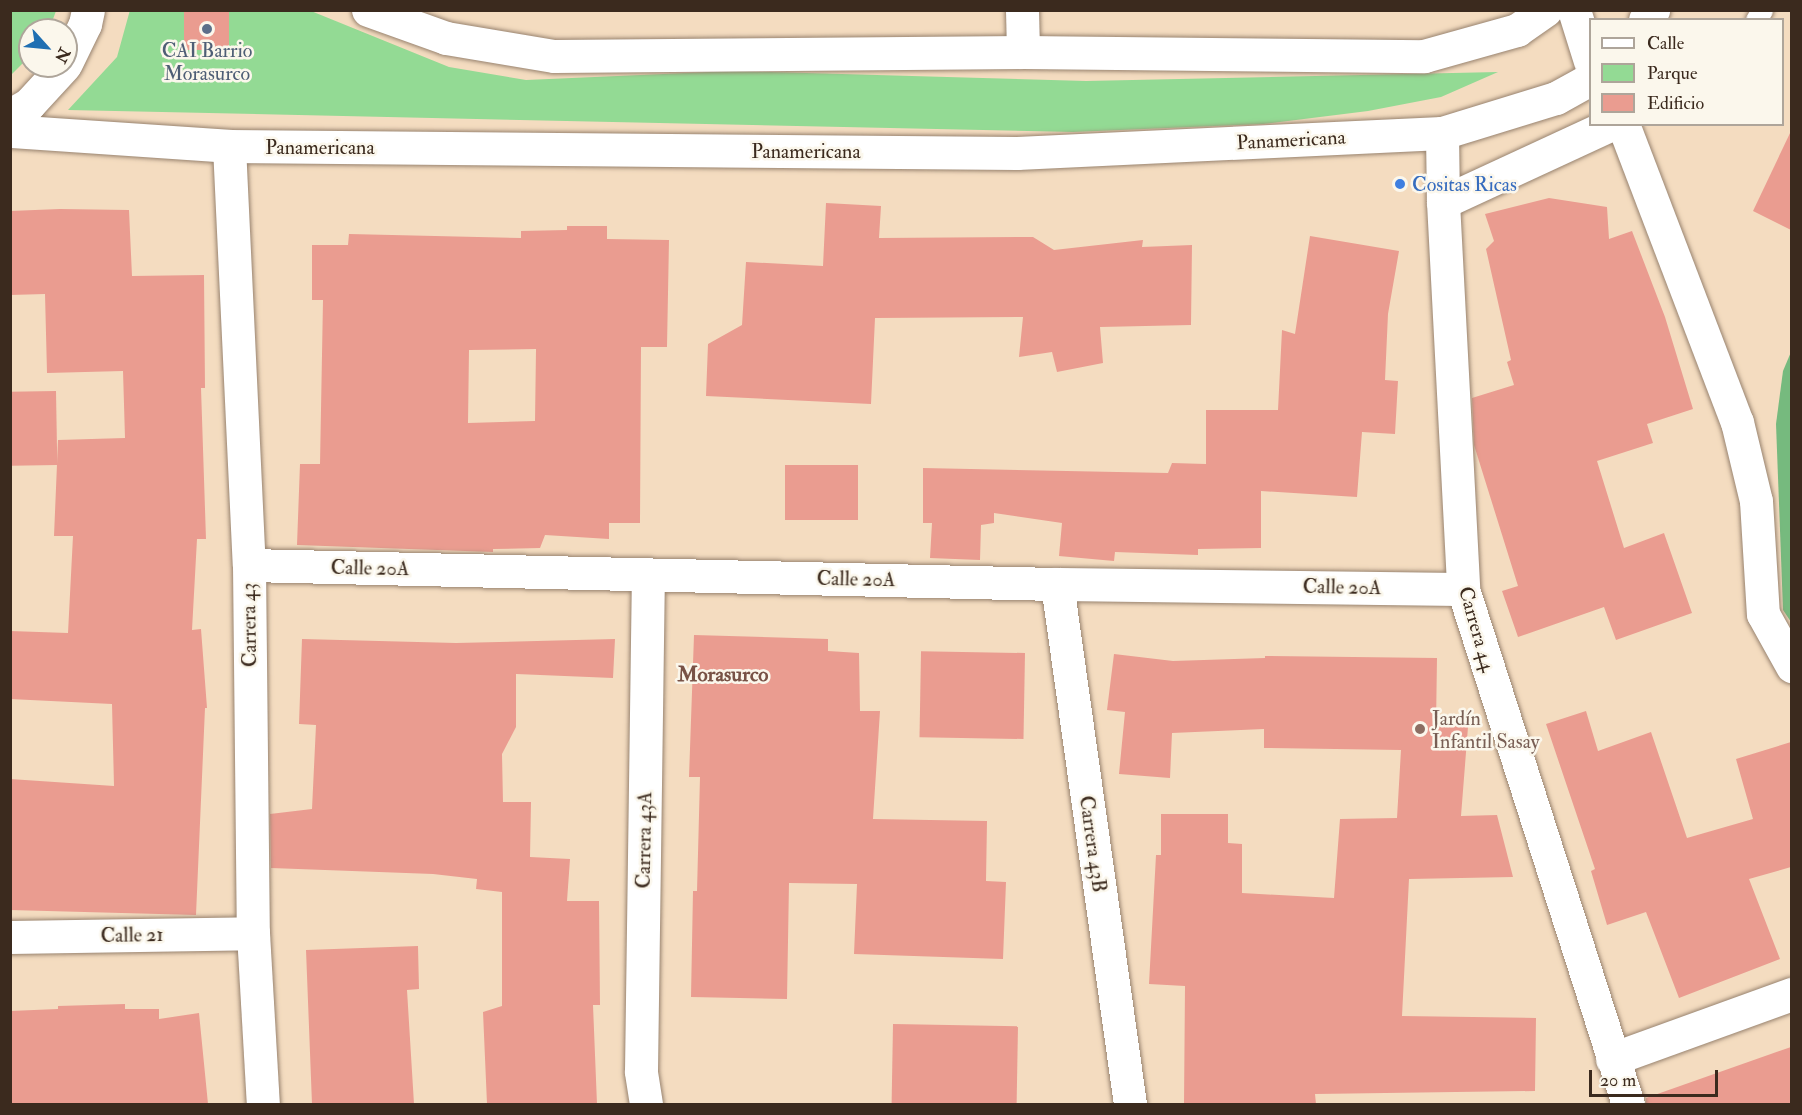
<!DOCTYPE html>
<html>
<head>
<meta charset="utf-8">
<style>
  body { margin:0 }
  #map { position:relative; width:1802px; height:1115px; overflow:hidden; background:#f4dcc0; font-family:"IM FELL Double Pica",serif }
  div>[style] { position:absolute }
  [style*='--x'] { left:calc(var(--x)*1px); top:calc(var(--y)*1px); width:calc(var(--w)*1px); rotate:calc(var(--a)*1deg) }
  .green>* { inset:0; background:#93da94 }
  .forest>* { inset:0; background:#76ba7e }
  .building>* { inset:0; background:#ea9c90; transform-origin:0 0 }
  .roads { filter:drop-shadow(0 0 2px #98836f) drop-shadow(0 0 2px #98836f) }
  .lane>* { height:21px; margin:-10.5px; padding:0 10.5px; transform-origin:10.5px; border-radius:10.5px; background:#fff }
  .street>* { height:33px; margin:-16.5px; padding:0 16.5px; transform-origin:16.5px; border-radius:16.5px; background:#fff }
  .primary>* { height:33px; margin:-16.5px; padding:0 16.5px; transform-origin:16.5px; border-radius:16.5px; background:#fff }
  .dots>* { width:16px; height:16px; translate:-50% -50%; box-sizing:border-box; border:3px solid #fbf7ec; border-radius:50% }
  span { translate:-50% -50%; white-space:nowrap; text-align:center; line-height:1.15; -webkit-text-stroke:5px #fbf7ec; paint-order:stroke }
  .service-label { font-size:20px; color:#4e5e75 }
  .street-label { font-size:20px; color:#3b2a1e }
  .shop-label { font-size:20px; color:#366cbe }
  .left { translate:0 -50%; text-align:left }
  .education-label { font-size:20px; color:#785e54 }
  .neighbourhood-label { font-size:21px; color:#785246; font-weight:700 }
  .frame { position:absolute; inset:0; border:12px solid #3b2a1e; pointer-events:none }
  .legend { position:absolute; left:1589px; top:18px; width:195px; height:108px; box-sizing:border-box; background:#fbf7ec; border:2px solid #aea59a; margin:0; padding:8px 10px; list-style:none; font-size:18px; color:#3b2a1e }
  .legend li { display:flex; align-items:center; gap:12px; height:30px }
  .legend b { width:30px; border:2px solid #aea59a }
  .north { position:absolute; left:18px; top:18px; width:60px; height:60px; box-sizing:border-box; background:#fbf7ec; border:2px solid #aea59a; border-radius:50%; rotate:117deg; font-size:16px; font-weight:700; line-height:24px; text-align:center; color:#3b2a1e }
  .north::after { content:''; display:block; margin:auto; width:21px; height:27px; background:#1f6fb2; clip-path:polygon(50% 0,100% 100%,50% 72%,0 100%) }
  .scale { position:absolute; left:1589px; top:1070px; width:129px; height:27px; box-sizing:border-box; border:3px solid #3b2a1e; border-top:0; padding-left:8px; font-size:18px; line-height:21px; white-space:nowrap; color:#3b2a1e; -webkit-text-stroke:4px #fbf7ec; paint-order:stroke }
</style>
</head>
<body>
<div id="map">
  <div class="green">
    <i style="clip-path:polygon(11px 10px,56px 11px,49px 30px,30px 30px,30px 56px,11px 75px)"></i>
    <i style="clip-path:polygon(130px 10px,311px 11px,449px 67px,526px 80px,732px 71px,1086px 81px,1498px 72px,1441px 97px,1368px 111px,1263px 124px,1073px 132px,68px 110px,117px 57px)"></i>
  </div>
  <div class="forest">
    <i style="clip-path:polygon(1791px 352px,1791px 622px,1783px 610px,1776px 424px,1783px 371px)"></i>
  </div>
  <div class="building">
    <i style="left:184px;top:10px;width:45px;height:40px"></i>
    <i style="clip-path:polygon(1791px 131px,1791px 230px,1753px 211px)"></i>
    <i style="clip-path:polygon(1549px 198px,1607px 207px,1609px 239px,1632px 231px,1665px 317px,1693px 409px,1647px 424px,1653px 443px,1597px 461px,1624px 548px,1664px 533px,1692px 613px,1616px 640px,1604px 607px,1518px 637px,1502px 591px,1518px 586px,1474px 445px,1472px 398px,1514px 385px,1507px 362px,1511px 360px,1486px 249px,1494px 241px,1485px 214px)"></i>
    <i style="clip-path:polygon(826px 203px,881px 206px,879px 238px,1033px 237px,1054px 250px,1143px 240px,1142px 247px,1192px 245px,1191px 325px,1100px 327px,1103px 363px,1057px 372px,1052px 352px,1019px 357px,1023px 317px,875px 318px,871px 404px,706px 396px,708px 344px,742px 325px,746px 262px,823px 266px)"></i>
    <i style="clip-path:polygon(60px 209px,129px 210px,132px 276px,204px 275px,205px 388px,201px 388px,206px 539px,197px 539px,192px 630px,201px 629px,207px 708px,205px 708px,196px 915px,10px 910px,10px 779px,114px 786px,112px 704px,10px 699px,10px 631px,68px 633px,73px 536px,54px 536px,58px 440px,125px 438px,123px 371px,47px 373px,45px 294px,10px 295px,10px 211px)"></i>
    <i style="clip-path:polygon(evenodd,567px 226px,607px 226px,607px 239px,669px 240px,667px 347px,641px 347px,640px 523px,609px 523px,609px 539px,545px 535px,540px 548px,493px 549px,493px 552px,297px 545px,300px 464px,320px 464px,323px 300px,312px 300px,312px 245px,348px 245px,349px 234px,521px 238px,521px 231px,567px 230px,567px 226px,536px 349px,535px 421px,468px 423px,469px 350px,536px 349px)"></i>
    <i style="clip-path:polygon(1310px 236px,1399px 251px,1388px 314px,1385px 380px,1398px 381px,1395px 434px,1362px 432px,1357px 497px,1261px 491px,1261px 548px,1198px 549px,1198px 555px,1115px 552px,1114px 561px,1059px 556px,1062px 523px,994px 513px,994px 523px,981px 525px,980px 560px,930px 558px,932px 523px,923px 523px,923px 468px,1168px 473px,1172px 463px,1206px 464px,1206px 410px,1278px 410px,1282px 330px,1295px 334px)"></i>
    <i style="left:56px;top:391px;width:74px;height:46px;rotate:89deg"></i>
    <i style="left:858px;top:465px;width:55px;height:73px;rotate:90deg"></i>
    <i style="clip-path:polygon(694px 635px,828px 639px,828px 651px,859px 653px,860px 711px,880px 711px,873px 819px,987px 821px,986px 881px,1006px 882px,1003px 959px,854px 954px,857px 884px,789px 883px,787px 999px,691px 997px,693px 891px,697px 891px,700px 777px,689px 777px)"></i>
    <i style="clip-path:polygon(302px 639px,456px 643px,615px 639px,613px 678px,516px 674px,516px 727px,502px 754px,503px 802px,531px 802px,530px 857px,570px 859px,567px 901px,599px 901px,600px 1005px,593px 1005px,597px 1104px,487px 1104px,483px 1012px,502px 1006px,502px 892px,476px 889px,477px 879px,433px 874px,271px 868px,270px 814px,312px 809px,316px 725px,299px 724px)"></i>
    <i style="left:1025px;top:653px;width:86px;height:104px;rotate:91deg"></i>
    <i style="clip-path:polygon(1114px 654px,1173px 661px,1265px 658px,1265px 656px,1437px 658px,1436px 725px,1468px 727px,1461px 816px,1497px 815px,1513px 877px,1409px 879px,1402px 1016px,1536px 1018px,1535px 1091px,1315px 1094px,1316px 1104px,1184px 1104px,1185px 986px,1149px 984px,1156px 855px,1161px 855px,1161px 814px,1228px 814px,1228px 843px,1242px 844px,1242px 893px,1334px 898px,1340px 819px,1397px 818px,1401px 750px,1264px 748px,1264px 729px,1172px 733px,1170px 778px,1119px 774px,1125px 712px,1107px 710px)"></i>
    <i style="clip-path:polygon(1586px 711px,1598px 751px,1651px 732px,1687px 838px,1753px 819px,1736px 759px,1791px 742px,1791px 867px,1749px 879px,1780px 959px,1679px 998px,1646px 912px,1607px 925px,1591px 871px,1595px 869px,1546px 724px)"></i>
    <i style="clip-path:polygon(418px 946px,419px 989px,407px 990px,414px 1104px,312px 1104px,306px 950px)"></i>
    <i style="clip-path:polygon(125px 1004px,125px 1009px,159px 1009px,159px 1019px,199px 1013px,208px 1104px,10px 1104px,10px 1011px,58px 1009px,58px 1006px)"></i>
    <i style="left:893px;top:1024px;width:125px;height:80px;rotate:1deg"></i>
    <i style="clip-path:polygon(1791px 1047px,1791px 1104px,1646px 1104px,1646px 1098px)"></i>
  </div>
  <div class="roads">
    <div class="lane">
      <i style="--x:1756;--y:20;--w:12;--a:-59"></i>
    </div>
    <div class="street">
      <i style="--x:1022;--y:10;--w:42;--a:88.6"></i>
      <i style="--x:1574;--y:10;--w:53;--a:72.6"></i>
      <i style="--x:1623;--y:124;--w:319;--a:69.1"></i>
      <i style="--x:1737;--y:422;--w:81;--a:76.5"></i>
      <i style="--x:1756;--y:501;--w:113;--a:86.5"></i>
      <i style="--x:1763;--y:614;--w:60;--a:60.9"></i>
      <i style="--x:1442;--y:133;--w:69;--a:89.2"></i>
      <i style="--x:1443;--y:202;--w:388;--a:87"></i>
      <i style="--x:1463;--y:589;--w:541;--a:72.24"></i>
      <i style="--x:229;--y:146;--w:419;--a:87.3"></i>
      <i style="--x:249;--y:565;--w:368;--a:89.4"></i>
      <i style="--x:253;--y:933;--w:171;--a:86.7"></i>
      <i style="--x:1443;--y:202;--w:186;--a:-24.8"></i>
      <i style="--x:249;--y:565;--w:808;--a:1.35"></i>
      <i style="--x:1057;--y:584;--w:406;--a:0.7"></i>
      <i style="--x:1057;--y:584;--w:525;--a:82.01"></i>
      <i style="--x:10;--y:937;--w:243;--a:-0.9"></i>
      <i style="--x:1612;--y:1059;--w:191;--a:-19.9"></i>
      <i style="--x:646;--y:1104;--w:33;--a:-99"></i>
      <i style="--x:641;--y:1071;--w:496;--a:-89.2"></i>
    </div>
    <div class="primary">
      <i style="--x:368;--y:10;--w:83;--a:19.7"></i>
      <i style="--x:446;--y:38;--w:109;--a:9.5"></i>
      <i style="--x:554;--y:56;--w:469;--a:-0.5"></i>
      <i style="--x:1023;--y:52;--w:401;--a:0.6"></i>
      <i style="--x:1424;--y:56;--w:97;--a:-15.6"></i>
      <i style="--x:1517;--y:30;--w:35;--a:-35"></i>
      <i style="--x:1645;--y:20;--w:13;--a:-51"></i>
      <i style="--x:66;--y:63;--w:43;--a:-64"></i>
      <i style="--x:85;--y:24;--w:14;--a:-78"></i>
      <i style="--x:10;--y:115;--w:22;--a:-30"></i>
      <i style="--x:29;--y:104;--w:52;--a:-47.4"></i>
      <i style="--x:10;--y:131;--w:220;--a:3.9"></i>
      <i style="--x:229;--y:146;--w:788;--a:0.51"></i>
      <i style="--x:1017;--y:153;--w:425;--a:-2.7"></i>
      <i style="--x:1442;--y:133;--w:119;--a:-17.1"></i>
      <i style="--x:1556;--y:98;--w:39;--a:-29"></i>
    </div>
  </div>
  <div class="dots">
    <i style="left:207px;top:29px;background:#5c6f8a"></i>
    <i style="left:1400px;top:184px;background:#3f7fe0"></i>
    <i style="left:1420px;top:729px;background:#8d6e63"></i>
  </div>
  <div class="service-label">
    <span style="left:207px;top:62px">CAI Barrio<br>Morasurco</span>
  </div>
  <div class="street-label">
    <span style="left:1291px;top:140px;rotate:-3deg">Panamericana</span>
    <span style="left:320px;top:147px">Panamericana</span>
    <span style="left:806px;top:151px">Panamericana</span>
    <span style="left:370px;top:568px;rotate:1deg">Calle 20A</span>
    <span style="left:856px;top:579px;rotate:1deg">Calle 20A</span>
    <span style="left:1342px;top:587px;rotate:1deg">Calle 20A</span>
    <span style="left:249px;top:625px;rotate:-91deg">Carrera 43</span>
    <span style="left:1477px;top:629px;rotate:74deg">Carrera 44</span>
    <span style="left:644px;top:840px;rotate:-89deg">Carrera 43A</span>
    <span style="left:1093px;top:844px;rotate:82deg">Carrera 43B</span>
    <span style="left:132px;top:935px;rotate:-1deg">Calle 21</span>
  </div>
  <div class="shop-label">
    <span class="left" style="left:1412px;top:184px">Cositas Ricas</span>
  </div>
  <div class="education-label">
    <span class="left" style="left:1432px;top:730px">Jardín<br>Infantil Sasay</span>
  </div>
  <div class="neighbourhood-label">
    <span style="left:723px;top:675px">Morasurco</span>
  </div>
  <div class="frame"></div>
  <ul class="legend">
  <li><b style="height:8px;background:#fff"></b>Calle</li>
  <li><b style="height:16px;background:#93da94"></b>Parque</li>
  <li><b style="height:16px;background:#ea9c90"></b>Edificio</li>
  </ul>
  <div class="north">N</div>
  <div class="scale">20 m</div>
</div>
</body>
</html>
